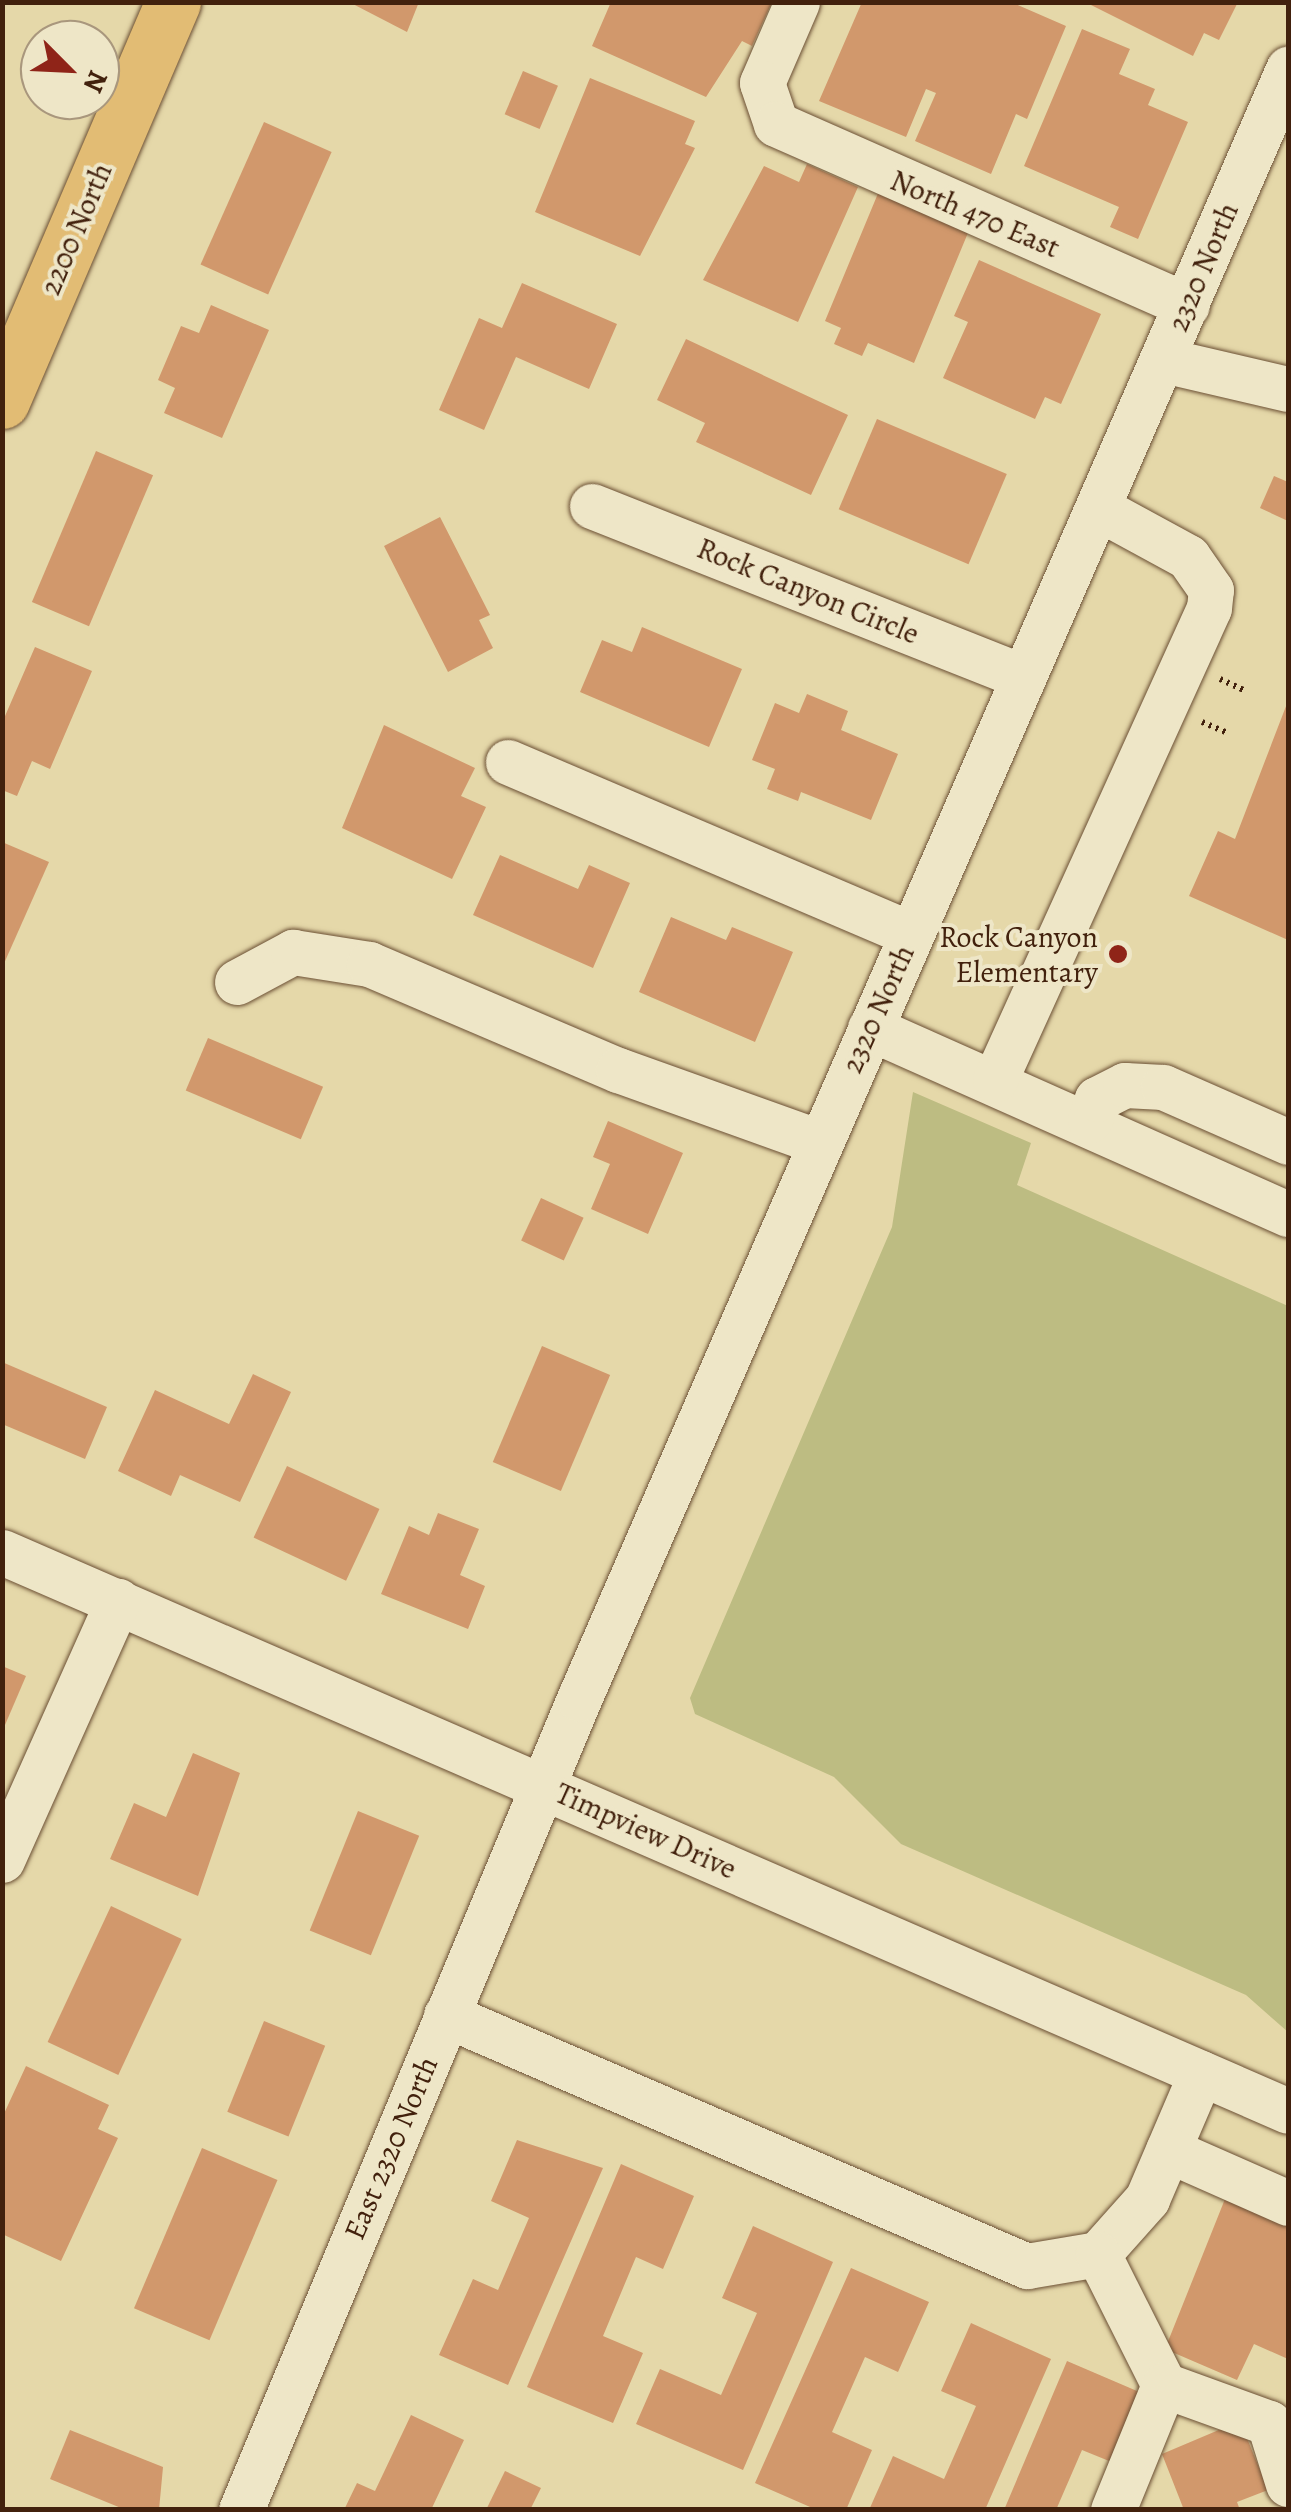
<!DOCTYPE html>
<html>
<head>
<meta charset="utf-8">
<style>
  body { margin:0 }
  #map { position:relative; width:1291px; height:2512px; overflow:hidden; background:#e5d8a9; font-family:Alegreya,serif }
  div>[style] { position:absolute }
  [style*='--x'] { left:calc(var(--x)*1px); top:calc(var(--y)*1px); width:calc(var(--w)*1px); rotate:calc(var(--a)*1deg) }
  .green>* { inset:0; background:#bdbc82 }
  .building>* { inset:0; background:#d1986c; transform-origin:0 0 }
  .path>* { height:6px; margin-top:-3px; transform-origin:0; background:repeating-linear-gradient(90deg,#42210d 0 2.5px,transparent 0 7.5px) }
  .roads { filter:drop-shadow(0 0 2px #6b4f34) drop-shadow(0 0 2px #6b4f34) }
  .minor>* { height:45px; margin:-22.5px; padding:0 22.5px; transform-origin:22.5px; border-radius:22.5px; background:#eee6c7 }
  .major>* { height:55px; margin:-27.5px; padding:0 27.5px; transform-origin:27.5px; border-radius:27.5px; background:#e2bc74 }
  .dots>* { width:28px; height:28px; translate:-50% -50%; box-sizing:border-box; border:5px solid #eee6c7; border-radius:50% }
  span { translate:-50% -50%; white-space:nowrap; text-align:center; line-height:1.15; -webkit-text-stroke:8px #eee6c7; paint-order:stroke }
  .street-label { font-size:30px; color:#42210d }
  .poi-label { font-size:30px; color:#42210d }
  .right { translate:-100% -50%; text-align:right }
  .frame { position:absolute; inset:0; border:5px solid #42210d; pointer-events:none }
  .north { position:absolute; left:20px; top:20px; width:100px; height:100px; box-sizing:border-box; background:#eee6c7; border:2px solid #a9977d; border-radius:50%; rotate:114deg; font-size:28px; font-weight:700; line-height:40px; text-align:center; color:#42210d }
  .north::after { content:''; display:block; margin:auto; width:35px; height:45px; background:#8f2418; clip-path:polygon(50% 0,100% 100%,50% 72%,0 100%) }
</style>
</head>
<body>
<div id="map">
  <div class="green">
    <i style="clip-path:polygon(913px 1092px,1031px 1143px,1017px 1185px,1288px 1306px,1288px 2032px,1246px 1995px,901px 1844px,834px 1777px,695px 1714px,690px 1698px,892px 1227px)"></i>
  </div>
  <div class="building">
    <i style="clip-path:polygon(349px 2px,419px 2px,407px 32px)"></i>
    <i style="clip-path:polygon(611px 2px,772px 2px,752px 46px,742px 41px,706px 97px,592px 46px)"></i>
    <i style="clip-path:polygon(862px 2px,1011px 2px,1066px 26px,1027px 119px,1016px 114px,991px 174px,915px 141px,936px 93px,926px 89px,906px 137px,819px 101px)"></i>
    <i style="clip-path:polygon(1085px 2px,1238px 2px,1219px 40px,1204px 33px,1193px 56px)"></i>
    <i style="clip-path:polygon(1082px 29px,1130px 49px,1119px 74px,1155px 89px,1148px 105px,1188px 122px,1138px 239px,1110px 227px,1119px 207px,1024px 166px)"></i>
    <i style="left:523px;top:71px;width:38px;height:47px;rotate:23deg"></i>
    <i style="clip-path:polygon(590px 78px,695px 121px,685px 144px,695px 148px,640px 256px,535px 212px)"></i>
    <i style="left:264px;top:122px;width:74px;height:156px;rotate:24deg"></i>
    <i style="clip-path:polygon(807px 164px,858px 187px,798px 322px,703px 280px,764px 166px,799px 182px)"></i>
    <i style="clip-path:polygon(879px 191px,970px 228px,914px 363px,868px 343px,862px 356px,834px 344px,841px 328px,825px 321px)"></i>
    <i style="clip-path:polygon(979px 260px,1101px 314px,1061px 404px,1045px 397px,1035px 419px,943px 378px,968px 322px,954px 316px)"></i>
    <i style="clip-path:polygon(522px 283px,617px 324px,589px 389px,516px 357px,484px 430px,439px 410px,479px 318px,502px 328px)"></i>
    <i style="clip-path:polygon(211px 305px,269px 330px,222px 438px,164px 413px,175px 388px,158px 380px,181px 326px,199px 333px)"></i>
    <i style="clip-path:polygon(686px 339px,848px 415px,811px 495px,696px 442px,705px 423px,657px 400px)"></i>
    <i style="left:877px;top:419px;width:141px;height:98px;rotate:23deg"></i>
    <i style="left:96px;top:451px;width:62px;height:164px;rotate:23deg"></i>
    <i style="clip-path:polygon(1274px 476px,1288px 482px,1288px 521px,1260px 508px)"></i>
    <i style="clip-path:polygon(440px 517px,490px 615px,479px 620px,493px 648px,448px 672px,384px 546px)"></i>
    <i style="clip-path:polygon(642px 627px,742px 669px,709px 747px,580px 692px,602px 640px,632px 652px)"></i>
    <i style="clip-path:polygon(35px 647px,92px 671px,50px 769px,32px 761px,17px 796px,2px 790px,2px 723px)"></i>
    <i style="clip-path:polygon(807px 694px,848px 711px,841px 730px,898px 754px,871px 820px,801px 792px,798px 801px,767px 789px,775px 769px,752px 760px,775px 703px,799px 713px)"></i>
    <i style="clip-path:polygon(1288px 701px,1288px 940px,1189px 896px,1218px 831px,1235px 839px)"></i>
    <i style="clip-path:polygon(384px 725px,475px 768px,461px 796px,486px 807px,452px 879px,342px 828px)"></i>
    <i style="clip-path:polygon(2px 842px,49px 862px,2px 968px)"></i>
    <i style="clip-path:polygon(500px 855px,578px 889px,589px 865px,630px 883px,593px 968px,473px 915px)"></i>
    <i style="clip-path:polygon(671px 917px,726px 940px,732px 927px,793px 952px,755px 1042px,639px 992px)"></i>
    <i style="left:208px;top:1038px;width:125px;height:57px;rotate:23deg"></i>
    <i style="clip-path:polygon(608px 1121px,683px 1153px,648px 1234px,591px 1209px,610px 1164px,593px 1157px)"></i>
    <i style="left:541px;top:1198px;width:47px;height:47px;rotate:25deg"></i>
    <i style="left:542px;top:1346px;width:74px;height:126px;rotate:23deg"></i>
    <i style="clip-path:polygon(2px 1362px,107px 1407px,85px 1459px,2px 1424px)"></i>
    <i style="clip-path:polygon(253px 1374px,291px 1392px,240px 1502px,180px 1475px,171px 1496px,118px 1471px,155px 1390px,229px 1424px)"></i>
    <i style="left:287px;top:1466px;width:102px;height:79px;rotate:25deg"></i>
    <i style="clip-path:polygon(438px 1513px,479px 1529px,460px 1575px,485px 1586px,468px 1629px,381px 1594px,409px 1526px,429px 1535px)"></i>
    <i style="clip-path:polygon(2px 1666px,26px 1676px,2px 1732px)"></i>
    <i style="clip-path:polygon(193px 1753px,240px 1773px,198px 1896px,110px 1859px,134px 1803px,166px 1817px)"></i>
    <i style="left:358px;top:1811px;width:66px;height:129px;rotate:22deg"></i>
    <i style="left:111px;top:1906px;width:78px;height:150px;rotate:25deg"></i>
    <i style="left:264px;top:2021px;width:66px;height:98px;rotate:22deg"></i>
    <i style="clip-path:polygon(26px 2066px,109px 2105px,98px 2129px,118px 2138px,61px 2261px,2px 2234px,2px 2118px)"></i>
    <i style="clip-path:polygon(517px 2140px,603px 2168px,508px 2385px,439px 2355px,473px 2279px,498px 2290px,529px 2218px,491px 2201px)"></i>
    <i style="left:202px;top:2148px;width:82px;height:174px;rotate:23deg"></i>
    <i style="clip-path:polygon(621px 2164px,694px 2196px,663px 2269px,636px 2257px,603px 2336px,643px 2353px,613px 2423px,527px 2387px)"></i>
    <i style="clip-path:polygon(1225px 2199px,1288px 2226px,1288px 2359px,1254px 2344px,1237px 2380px,1165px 2349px)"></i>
    <i style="clip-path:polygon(753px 2226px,833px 2262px,743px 2470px,636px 2424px,660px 2369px,721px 2395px,757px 2313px,722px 2298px)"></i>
    <i style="clip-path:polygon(851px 2268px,929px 2302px,898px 2372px,865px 2357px,832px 2432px,872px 2450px,846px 2510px,817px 2510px,755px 2483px)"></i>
    <i style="clip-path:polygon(971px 2323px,1051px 2359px,985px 2510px,869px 2510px,893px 2456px,944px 2479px,976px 2406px,941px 2391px)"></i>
    <i style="clip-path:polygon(1067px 2361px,1144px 2394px,1114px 2463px,1082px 2450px,1056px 2510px,1004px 2510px)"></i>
    <i style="clip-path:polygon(411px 2415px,464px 2440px,431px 2510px,344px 2510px,357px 2483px,375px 2491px)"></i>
    <i style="clip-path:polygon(1240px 2421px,1268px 2490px,1237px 2502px,1240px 2510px,1184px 2510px,1162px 2454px)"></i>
    <i style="clip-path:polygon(70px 2430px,163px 2467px,159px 2510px,126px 2510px,50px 2479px)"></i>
    <i style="clip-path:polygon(505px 2471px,541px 2488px,530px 2510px,486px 2510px)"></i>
  </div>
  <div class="path">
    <i style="--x:1220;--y:679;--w:29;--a:25"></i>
    <i style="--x:1202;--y:722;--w:28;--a:23"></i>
  </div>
  <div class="roads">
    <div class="minor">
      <i style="--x:797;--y:2;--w:88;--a:113.4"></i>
      <i style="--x:762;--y:83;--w:43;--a:71.1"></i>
      <i style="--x:776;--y:124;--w:449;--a:23.8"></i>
      <i style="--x:1163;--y:360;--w:128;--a:13.1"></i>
      <i style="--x:592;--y:506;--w:464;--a:21.6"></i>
      <i style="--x:508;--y:762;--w:438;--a:23.1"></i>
      <i style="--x:237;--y:982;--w:64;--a:-28.2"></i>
      <i style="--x:293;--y:952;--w:77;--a:9"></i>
      <i style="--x:369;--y:964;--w:271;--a:23.1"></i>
      <i style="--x:618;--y:1070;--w:214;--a:19.7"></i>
      <i style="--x:870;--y:1028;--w:458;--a:24"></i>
      <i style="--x:995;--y:1080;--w:518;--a:-65.61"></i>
      <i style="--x:1209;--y:608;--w:18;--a:-84"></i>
      <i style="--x:1211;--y:590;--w:40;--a:-124.9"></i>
      <i style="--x:1188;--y:557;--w:102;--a:-151.4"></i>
      <i style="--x:1090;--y:1120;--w:22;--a:-72"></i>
      <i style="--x:1097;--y:1099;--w:31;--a:-27"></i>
      <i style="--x:1125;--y:1085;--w:38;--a:3"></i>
      <i style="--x:1163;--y:1087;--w:137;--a:23.7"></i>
      <i style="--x:2;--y:1552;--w:1402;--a:23.49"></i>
      <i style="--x:2;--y:1860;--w:284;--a:-65.9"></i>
      <i style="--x:446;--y:2015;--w:633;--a:23.37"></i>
      <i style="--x:1027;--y:2266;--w:72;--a:-9.6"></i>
      <i style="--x:1098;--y:2254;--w:74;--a:-48.3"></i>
      <i style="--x:1147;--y:2199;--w:137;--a:-66.8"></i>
      <i style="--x:1168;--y:2150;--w:131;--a:23.8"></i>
      <i style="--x:1098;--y:2254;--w:147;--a:63.3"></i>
      <i style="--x:1164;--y:2385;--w:112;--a:19.9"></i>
      <i style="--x:1269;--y:2423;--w:64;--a:72.7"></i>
      <i style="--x:241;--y:2510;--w:879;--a:-67.38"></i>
      <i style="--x:579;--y:1699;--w:1778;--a:-66.49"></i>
      <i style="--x:1113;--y:2510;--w:135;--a:-67.8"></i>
    </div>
    <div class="major">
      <i style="--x:2;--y:401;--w:434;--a:-66.8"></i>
    </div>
  </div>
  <div class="dots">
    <i style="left:1118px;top:954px;background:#8f2418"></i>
  </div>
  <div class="street-label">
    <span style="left:975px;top:214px;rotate:23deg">North 470 East</span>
    <span style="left:76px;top:229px;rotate:-67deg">2200 North</span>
    <span style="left:1203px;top:267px;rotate:-67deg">2320 North</span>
    <span style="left:808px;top:591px;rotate:22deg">Rock Canyon Circle</span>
    <span style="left:878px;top:1009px;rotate:-66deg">2320 North</span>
    <span style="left:646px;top:1831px;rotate:24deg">Timpview Drive</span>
    <span style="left:391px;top:2148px;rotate:-67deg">East 2320 North</span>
  </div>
  <div class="poi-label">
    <span class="right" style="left:1098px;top:954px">Rock Canyon<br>Elementary</span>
  </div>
  <div class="frame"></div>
  <div class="north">N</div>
</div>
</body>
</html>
